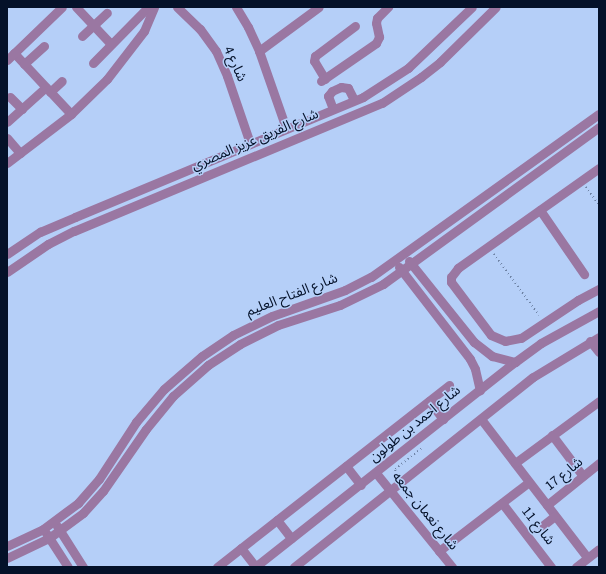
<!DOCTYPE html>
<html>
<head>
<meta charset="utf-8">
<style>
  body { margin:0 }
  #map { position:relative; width:606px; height:574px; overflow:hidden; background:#b5cff8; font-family:"Source Sans 3","Noto Sans Arabic",sans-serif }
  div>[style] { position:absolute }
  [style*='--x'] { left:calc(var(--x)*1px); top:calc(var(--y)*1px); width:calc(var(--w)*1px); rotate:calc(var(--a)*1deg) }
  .path>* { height:1.5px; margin-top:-0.75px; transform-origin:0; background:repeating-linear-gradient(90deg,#6d82a4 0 1px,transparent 0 4px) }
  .minor>* { height:9px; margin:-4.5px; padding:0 4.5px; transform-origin:4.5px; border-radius:4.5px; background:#9a77a2 }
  span { translate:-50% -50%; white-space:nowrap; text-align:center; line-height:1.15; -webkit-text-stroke:3px #b5cff8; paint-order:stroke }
  .street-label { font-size:14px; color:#041129 }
  .frame { position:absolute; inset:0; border:8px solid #041129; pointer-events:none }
</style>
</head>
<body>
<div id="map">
  <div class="path">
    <i style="--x:586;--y:187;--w:22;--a:54"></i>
    <i style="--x:494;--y:254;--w:76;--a:53.6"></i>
    <i style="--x:395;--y:475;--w:6;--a:-90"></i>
    <i style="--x:395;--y:469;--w:34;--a:-38"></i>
  </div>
  <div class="minor">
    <i style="--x:76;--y:7;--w:51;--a:46.6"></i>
    <i style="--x:177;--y:7;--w:32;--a:44"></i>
    <i style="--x:200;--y:29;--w:27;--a:54"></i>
    <i style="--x:216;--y:51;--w:27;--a:66"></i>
    <i style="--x:227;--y:76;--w:71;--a:71.1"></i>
    <i style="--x:236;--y:7;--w:23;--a:59"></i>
    <i style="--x:248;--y:27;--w:26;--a:65"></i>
    <i style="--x:259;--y:51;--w:82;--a:70.7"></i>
    <i style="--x:82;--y:36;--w:34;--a:-43"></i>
    <i style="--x:259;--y:51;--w:74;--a:-36.3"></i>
    <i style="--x:14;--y:53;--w:83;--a:46.9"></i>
    <i style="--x:7;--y:60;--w:76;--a:-43.9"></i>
    <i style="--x:93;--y:63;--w:77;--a:-45.5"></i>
    <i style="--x:24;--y:64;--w:27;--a:-42"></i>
    <i style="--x:325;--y:79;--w:21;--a:-121"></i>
    <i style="--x:314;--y:61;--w:5;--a:-79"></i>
    <i style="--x:315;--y:56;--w:50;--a:-36.9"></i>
    <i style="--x:321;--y:81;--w:67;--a:-34.6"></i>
    <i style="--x:376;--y:43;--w:7;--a:-63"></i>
    <i style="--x:379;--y:37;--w:14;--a:-102"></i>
    <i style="--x:376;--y:23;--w:5;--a:-79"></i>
    <i style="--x:377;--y:18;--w:16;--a:-45"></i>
    <i style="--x:50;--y:92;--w:16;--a:-43"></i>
    <i style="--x:10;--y:97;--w:17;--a:45"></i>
    <i style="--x:333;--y:109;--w:14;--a:-111"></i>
    <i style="--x:328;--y:96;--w:6;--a:-51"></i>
    <i style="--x:332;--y:91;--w:10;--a:-24"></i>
    <i style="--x:341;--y:87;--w:7;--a:8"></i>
    <i style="--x:348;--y:88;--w:13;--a:63"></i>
    <i style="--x:7;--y:122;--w:52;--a:-41.9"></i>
    <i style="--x:7;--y:138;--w:20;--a:49"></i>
    <i style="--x:7;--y:163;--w:81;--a:-37.4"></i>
    <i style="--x:71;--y:114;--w:50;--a:-44.2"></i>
    <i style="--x:107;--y:79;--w:61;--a:-52.4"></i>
    <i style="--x:144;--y:31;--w:26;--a:-67"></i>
    <i style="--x:599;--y:168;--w:173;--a:144.7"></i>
    <i style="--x:458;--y:268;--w:11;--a:128"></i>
    <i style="--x:451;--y:277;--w:5;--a:90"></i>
    <i style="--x:451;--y:282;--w:66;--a:53"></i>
    <i style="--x:491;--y:335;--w:15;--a:23"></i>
    <i style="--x:505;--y:341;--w:16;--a:-11"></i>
    <i style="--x:521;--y:338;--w:69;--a:-33.7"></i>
    <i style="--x:578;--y:300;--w:24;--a:-28"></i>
    <i style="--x:540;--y:210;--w:78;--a:55.5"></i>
    <i style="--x:7;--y:254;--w:40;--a:-34"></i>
    <i style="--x:40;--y:232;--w:38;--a:-23"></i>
    <i style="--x:75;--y:217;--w:312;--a:-22.6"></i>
    <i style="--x:363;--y:97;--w:54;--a:-32.8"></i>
    <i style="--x:408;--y:68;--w:88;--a:-43.6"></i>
    <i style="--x:409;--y:261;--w:104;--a:51.3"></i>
    <i style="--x:474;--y:342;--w:23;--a:38"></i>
    <i style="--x:492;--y:356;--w:24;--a:15"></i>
    <i style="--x:399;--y:267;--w:116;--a:52.3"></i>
    <i style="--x:470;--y:359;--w:11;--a:63"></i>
    <i style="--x:475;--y:369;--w:22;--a:77"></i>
    <i style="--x:7;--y:272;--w:50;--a:-34.3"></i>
    <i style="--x:48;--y:244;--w:29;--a:-27"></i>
    <i style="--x:74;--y:231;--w:334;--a:-22.6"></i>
    <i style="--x:382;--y:103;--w:47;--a:-33.7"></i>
    <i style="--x:421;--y:77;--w:24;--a:-38"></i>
    <i style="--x:440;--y:62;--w:78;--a:-44.5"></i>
    <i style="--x:590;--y:341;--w:14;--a:51"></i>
    <i style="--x:429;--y:401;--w:23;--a:52"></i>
    <i style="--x:481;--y:419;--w:174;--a:52.5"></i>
    <i style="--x:552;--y:435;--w:51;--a:52.9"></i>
    <i style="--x:515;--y:463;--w:104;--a:-36.4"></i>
    <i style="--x:346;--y:466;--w:24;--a:52"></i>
    <i style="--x:376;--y:473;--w:121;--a:51"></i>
    <i style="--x:502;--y:503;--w:81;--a:52.6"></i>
    <i style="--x:547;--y:505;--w:67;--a:-38.9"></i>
    <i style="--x:277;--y:520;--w:23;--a:52"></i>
    <i style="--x:57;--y:526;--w:49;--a:57.6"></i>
    <i style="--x:542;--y:526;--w:16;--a:-38"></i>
    <i style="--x:46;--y:533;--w:40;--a:57.1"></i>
    <i style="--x:7;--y:546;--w:40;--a:-25"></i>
    <i style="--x:43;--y:529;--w:44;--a:-36.6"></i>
    <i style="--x:78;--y:503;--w:32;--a:-49"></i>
    <i style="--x:99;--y:479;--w:68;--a:-57"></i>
    <i style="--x:136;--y:422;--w:43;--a:-49.7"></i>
    <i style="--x:164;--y:389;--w:50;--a:-41"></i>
    <i style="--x:202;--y:356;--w:37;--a:-34"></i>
    <i style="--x:233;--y:335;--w:43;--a:-26"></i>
    <i style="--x:272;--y:316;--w:77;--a:-19.6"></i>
    <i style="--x:345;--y:290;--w:29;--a:-27"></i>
    <i style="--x:371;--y:277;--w:280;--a:-35.6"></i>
    <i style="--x:241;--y:548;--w:24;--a:52"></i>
    <i style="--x:439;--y:551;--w:113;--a:-37.5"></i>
    <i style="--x:7;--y:558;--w:47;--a:-25.5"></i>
    <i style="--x:49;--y:538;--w:42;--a:-36.3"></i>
    <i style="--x:83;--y:513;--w:30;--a:-48"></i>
    <i style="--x:103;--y:491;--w:75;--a:-55.3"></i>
    <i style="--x:146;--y:429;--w:43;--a:-50.7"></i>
    <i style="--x:173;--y:396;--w:47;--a:-41.5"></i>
    <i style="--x:208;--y:365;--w:38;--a:-33"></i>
    <i style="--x:240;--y:344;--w:42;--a:-26.6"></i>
    <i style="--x:278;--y:325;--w:65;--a:-17.9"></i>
    <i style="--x:340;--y:305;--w:48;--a:-26"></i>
    <i style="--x:383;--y:284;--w:267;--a:-36"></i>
    <i style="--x:217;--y:567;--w:295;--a:-38.1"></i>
    <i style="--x:255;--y:567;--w:331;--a:-38.3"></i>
    <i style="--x:515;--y:362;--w:32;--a:-36"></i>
    <i style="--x:541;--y:343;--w:66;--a:-28.9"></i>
    <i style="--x:294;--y:567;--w:305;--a:-38.5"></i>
    <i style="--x:533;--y:377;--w:77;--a:-31.2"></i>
    <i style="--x:576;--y:567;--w:29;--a:-38"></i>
  </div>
  <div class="street-label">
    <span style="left:235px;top:64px;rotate:66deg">شارع 4</span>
    <span style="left:255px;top:140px;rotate:-23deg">شارع الفريق عزيز المصري</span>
    <span style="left:292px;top:295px;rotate:-21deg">شارع الفتاح العليم</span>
    <span style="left:415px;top:424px;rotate:-39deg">شارع احمد بن طولون</span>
    <span style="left:564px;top:474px;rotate:-39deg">شارع 17</span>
    <span style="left:425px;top:511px;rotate:51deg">شارع نعمان جمعه</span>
    <span style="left:538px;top:526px;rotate:52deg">شارع 11</span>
  </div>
  <div class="frame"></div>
</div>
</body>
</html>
